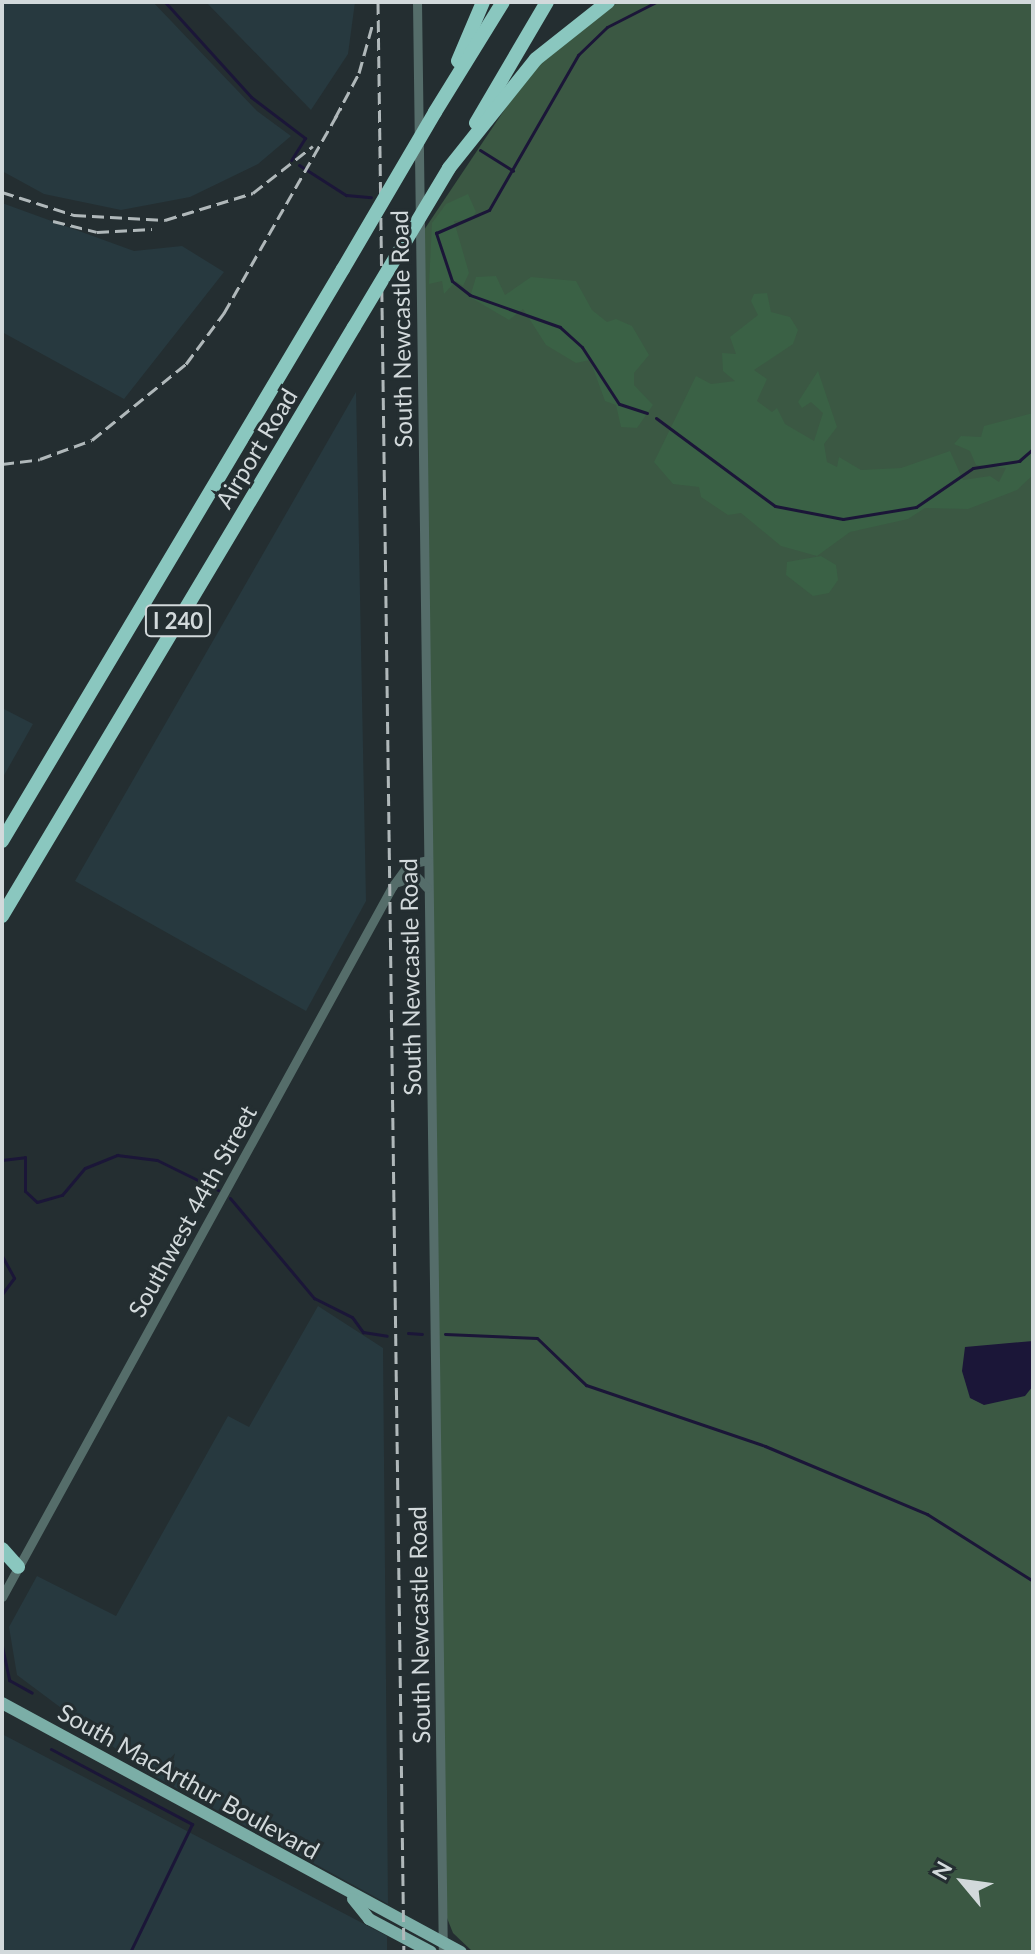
<!DOCTYPE html>
<html>
<head>
<meta charset="utf-8">
<style>
  body { margin:0 }
  #map { position:relative; width:1035px; height:1954px; overflow:hidden; background:#242e31; font-family:Lato,sans-serif }
  div>[style] { position:absolute }
  [style*='--x'] { left:calc(var(--x)*1px); top:calc(var(--y)*1px); width:calc(var(--w)*1px); rotate:calc(var(--a)*1deg) }
  .built>* { inset:0; background:#27393f }
  .green>* { inset:0; background:#3b5843 }
  .forest>* { inset:0; background:#3a6145 }
  .water>* { inset:0; background:#1b1638 }
  .stream>* { height:3px; margin:-1.5px; padding:0 1.5px; transform-origin:1.5px; border-radius:1.5px; background:#1b1638 }
  .minor>* { height:9px; margin:-4.5px; padding:0 4.5px; transform-origin:4.5px; border-radius:4.5px; background:#556d6a }
  .major>* { height:12px; margin:-6px; padding:0 6px; transform-origin:6px; border-radius:6px; background:#7baea7 }
  .highway>* { height:14px; margin:-7px; padding:0 7px; transform-origin:7px; border-radius:7px; background:#8ac7bf }
  .rail>* { height:3px; margin-top:-1.5px; transform-origin:0; background:repeating-linear-gradient(90deg,#b0b8ba 0 12px,transparent 0 18px) }
  .highway-bridge>* { height:14px; margin:-7px; padding:0 7px; transform-origin:7px; border-radius:7px; background:#8ac7bf }
  span { translate:-50% -50%; white-space:nowrap; text-align:center; line-height:1.15; -webkit-text-stroke:6px #242e31; paint-order:stroke }
  .shield-label span { padding:2px 6px; background:#242e31; border:2px solid; border-radius:6px; -webkit-text-stroke-width:0 }
  .shield-label { font-size:22px; color:#d2d9db; font-weight:700 }
  .street-label { font-size:24px; color:#d2d9db }
  .frame { position:absolute; inset:0; border:4px solid #d2d9db; pointer-events:none }
  .north { position:absolute; left:923px; top:1842px; width:80px; height:80px; -webkit-text-stroke:6px #242e31; paint-order:stroke; rotate:299deg; font-size:22px; font-weight:700; line-height:32px; text-align:center; color:#d2d9db }
  .north::after { content:''; display:block; margin:auto; width:28px; height:36px; background:#d2d9db; clip-path:polygon(50% 0,100% 100%,50% 72%,0 100%) }
</style>
</head>
<body>
<div id="map">
  <div class="built">
    <i style="clip-path:polygon(2px 2px,153px 2px,257px 111px,291px 136px,258px 164px,190px 197px,121px 210px,44px 194px,2px 171px)"></i>
    <i style="clip-path:polygon(206px 2px,355px 2px,348px 54px,311px 110px)"></i>
    <i style="clip-path:polygon(2px 203px,134px 251px,182px 246px,224px 272px,124px 399px,2px 332px)"></i>
    <i style="clip-path:polygon(356px 392px,366px 901px,306px 1011px,75px 881px)"></i>
    <i style="clip-path:polygon(2px 708px,33px 724px,2px 779px)"></i>
    <i style="clip-path:polygon(318px 1306px,383px 1348px,388px 1904px,147px 1772px,17px 1675px,9px 1627px,37px 1576px,116px 1616px,228px 1416px,249px 1427px)"></i>
    <i style="clip-path:polygon(2px 1734px,387px 1936px,387px 1952px,2px 1952px)"></i>
  </div>
  <div class="green">
    <i style="clip-path:polygon(618px 2px,1033px 2px,1033px 1952px,473px 1952px,453px 1933px,445px 1913px,424px 230px,529px 73px)"></i>
  </div>
  <div class="forest">
    <i style="clip-path:polygon(468px 194px,476px 212px,471px 220px,454px 221px,469px 273px,463px 286px,456px 281px,444px 294px,442px 281px,429px 284px,432px 223px,446px 204px)"></i>
    <i style="clip-path:polygon(496px 276px,505px 295px,531px 277px,576px 281px,592px 310px,607px 322px,616px 319px,632px 326px,649px 355px,634px 373px,634px 385px,653px 405px,637px 428px,621px 427px,616px 405px,605px 401px,590px 360px,576px 363px,546px 345px,523px 309px,509px 320px,470px 297px,476px 277px)"></i>
    <i style="clip-path:polygon(767px 293px,771px 312px,790px 317px,798px 330px,793px 344px,754px 370px,767px 379px,757px 401px,772px 412px,777px 408px,785px 424px,814px 441px,823px 413px,811px 402px,802px 408px,798px 402px,818px 371px,837px 427px,824px 444px,827px 462px,837px 467px,839px 457px,861px 470px,901px 468px,950px 451px,963px 480px,990px 476px,999px 482px,1006px 468px,976px 465px,970px 451px,954px 444px,961px 436px,981px 437px,984px 426px,1033px 413px,1032px 476px,1017px 490px,968px 509px,925px 508px,908px 519px,850px 532px,817px 556px,781px 546px,741px 513px,728px 515px,701px 497px,699px 487px,673px 484px,654px 462px,696px 376px,711px 384px,735px 381px,723px 371px,722px 353px,736px 354px,730px 337px,758px 315px,751px 301px,754px 294px)"></i>
    <i style="clip-path:polygon(821px 556px,836px 565px,838px 580px,829px 593px,813px 596px,786px 575px,787px 562px)"></i>
  </div>
  <div class="water">
    <i style="clip-path:polygon(1033px 1341px,1033px 1386px,1025px 1396px,984px 1405px,970px 1398px,962px 1371px,965px 1347px)"></i>
  </div>
  <div class="stream">
    <i style="--x:165;--y:2;--w:128;--a:47.8"></i>
    <i style="--x:251;--y:97;--w:68;--a:37.2"></i>
    <i style="--x:305;--y:138;--w:26;--a:122"></i>
    <i style="--x:480;--y:150;--w:39;--a:32"></i>
    <i style="--x:299;--y:165;--w:56;--a:32.6"></i>
    <i style="--x:346;--y:195;--w:25;--a:5"></i>
    <i style="--x:647;--y:413;--w:29;--a:-162"></i>
    <i style="--x:619;--y:404;--w:68;--a:-123"></i>
    <i style="--x:582;--y:347;--w:30;--a:-138"></i>
    <i style="--x:560;--y:327;--w:96;--a:-160.4"></i>
    <i style="--x:470;--y:295;--w:23;--a:-142"></i>
    <i style="--x:452;--y:281;--w:51;--a:-108.4"></i>
    <i style="--x:436;--y:233;--w:58;--a:-23.5"></i>
    <i style="--x:489;--y:210;--w:179;--a:-60.1"></i>
    <i style="--x:578;--y:55;--w:40;--a:-44"></i>
    <i style="--x:607;--y:27;--w:55;--a:-27"></i>
    <i style="--x:656;--y:418;--w:148;--a:36.5"></i>
    <i style="--x:775;--y:506;--w:69;--a:10.8"></i>
    <i style="--x:843;--y:519;--w:74;--a:-9.3"></i>
    <i style="--x:916;--y:507;--w:69;--a:-34.4"></i>
    <i style="--x:973;--y:468;--w:47;--a:-8.7"></i>
    <i style="--x:1019;--y:461;--w:18;--a:-41"></i>
    <i style="--x:2;--y:1160;--w:23;--a:-7"></i>
    <i style="--x:25;--y:1157;--w:34;--a:90"></i>
    <i style="--x:25;--y:1191;--w:16;--a:43"></i>
    <i style="--x:37;--y:1202;--w:26;--a:-16"></i>
    <i style="--x:62;--y:1195;--w:35;--a:-50"></i>
    <i style="--x:85;--y:1168;--w:35;--a:-22"></i>
    <i style="--x:117;--y:1155;--w:40;--a:7.1"></i>
    <i style="--x:157;--y:1160;--w:68;--a:26.2"></i>
    <i style="--x:230;--y:1198;--w:131;--a:50"></i>
    <i style="--x:314;--y:1298;--w:42;--a:26.6"></i>
    <i style="--x:352;--y:1317;--w:19;--a:54"></i>
    <i style="--x:363;--y:1332;--w:24;--a:9"></i>
    <i style="--x:2;--y:1256;--w:25;--a:61"></i>
    <i style="--x:14;--y:1278;--w:20;--a:127"></i>
    <i style="--x:408;--y:1333;--w:14;--a:4"></i>
    <i style="--x:445;--y:1334;--w:92;--a:2.5"></i>
    <i style="--x:537;--y:1338;--w:68;--a:43.8"></i>
    <i style="--x:586;--y:1385;--w:189;--a:18.8"></i>
    <i style="--x:765;--y:1446;--w:176;--a:22.8"></i>
    <i style="--x:927;--y:1514;--w:125;--a:32.3"></i>
    <i style="--x:2;--y:1646;--w:35;--a:78"></i>
    <i style="--x:9;--y:1680;--w:26;--a:29"></i>
    <i style="--x:51;--y:1749;--w:160;--a:28"></i>
    <i style="--x:192;--y:1824;--w:142;--a:115.8"></i>
  </div>
  <div class="minor">
    <i style="--x:417;--y:2;--w:1950;--a:89.24"></i>
    <i style="--x:398;--y:882;--w:19;--a:-18"></i>
    <i style="--x:416;--y:876;--w:16;--a:47"></i>
    <i style="--x:2;--y:1597;--w:810;--a:-61.22"></i>
    <i style="--x:392;--y:887;--w:29;--a:-54"></i>
    <i style="--x:409;--y:864;--w:19;--a:-12"></i>
  </div>
  <div class="major">
    <i style="--x:2;--y:1703;--w:522;--a:28.48"></i>
    <i style="--x:353;--y:1899;--w:26;--a:51"></i>
    <i style="--x:369;--y:1919;--w:70;--a:28"></i>
  </div>
  <div class="highway">
    <i style="--x:458;--y:61;--w:64;--a:-67"></i>
    <i style="--x:435;--y:112;--w:129;--a:-58.3"></i>
    <i style="--x:476;--y:123;--w:140;--a:-59.6"></i>
    <i style="--x:449;--y:168;--w:139;--a:-51.4"></i>
    <i style="--x:536;--y:59;--w:92;--a:-38.4"></i>
    <i style="--x:2;--y:841;--w:666;--a:-59.2"></i>
    <i style="--x:2;--y:916;--w:686;--a:-59.14"></i>
    <i style="--x:2;--y:1549;--w:24;--a:48"></i>
  </div>
  <div class="rail">
    <i style="--x:378;--y:2;--w:1950;--a:89.24"></i>
    <i style="--x:335;--y:118;--w:51;--a:-61.9"></i>
    <i style="--x:359;--y:73;--w:49;--a:-74.5"></i>
    <i style="--x:2;--y:192;--w:76;--a:17.7"></i>
    <i style="--x:74;--y:215;--w:91;--a:3.1"></i>
    <i style="--x:165;--y:220;--w:92;--a:-17.1"></i>
    <i style="--x:253;--y:193;--w:76;--a:-38.1"></i>
    <i style="--x:53;--y:221;--w:45;--a:14"></i>
    <i style="--x:97;--y:232;--w:55;--a:-3.1"></i>
    <i style="--x:2;--y:464;--w:38;--a:-7"></i>
    <i style="--x:40;--y:459;--w:55;--a:-20.1"></i>
    <i style="--x:92;--y:440;--w:121;--a:-39"></i>
    <i style="--x:186;--y:364;--w:64;--a:-53.3"></i>
    <i style="--x:224;--y:313;--w:236;--a:-60.3"></i>
  </div>
  <div class="highway-bridge">
    <i style="--x:343;--y:269;--w:182;--a:-59.6"></i>
    <i style="--x:354;--y:327;--w:185;--a:-59.1"></i>
  </div>
  <div class="shield-label">
    <span style="left:178px;top:621px">I 240</span>
  </div>
  <div class="street-label">
    <span style="left:401px;top:329px;rotate:-91deg">South Newcastle Road</span>
    <span style="left:256px;top:448px;rotate:-59deg">Airport Road</span>
    <span style="left:410px;top:977px;rotate:-91deg">South Newcastle Road</span>
    <span style="left:192px;top:1211px;rotate:-61deg">Southwest 44th Street</span>
    <span style="left:419px;top:1625px;rotate:-91deg">South Newcastle Road</span>
    <span style="left:189px;top:1781px;rotate:29deg">South MacArthur Boulevard</span>
  </div>
  <div class="frame"></div>
  <div class="north">N</div>
</div>
</body>
</html>
